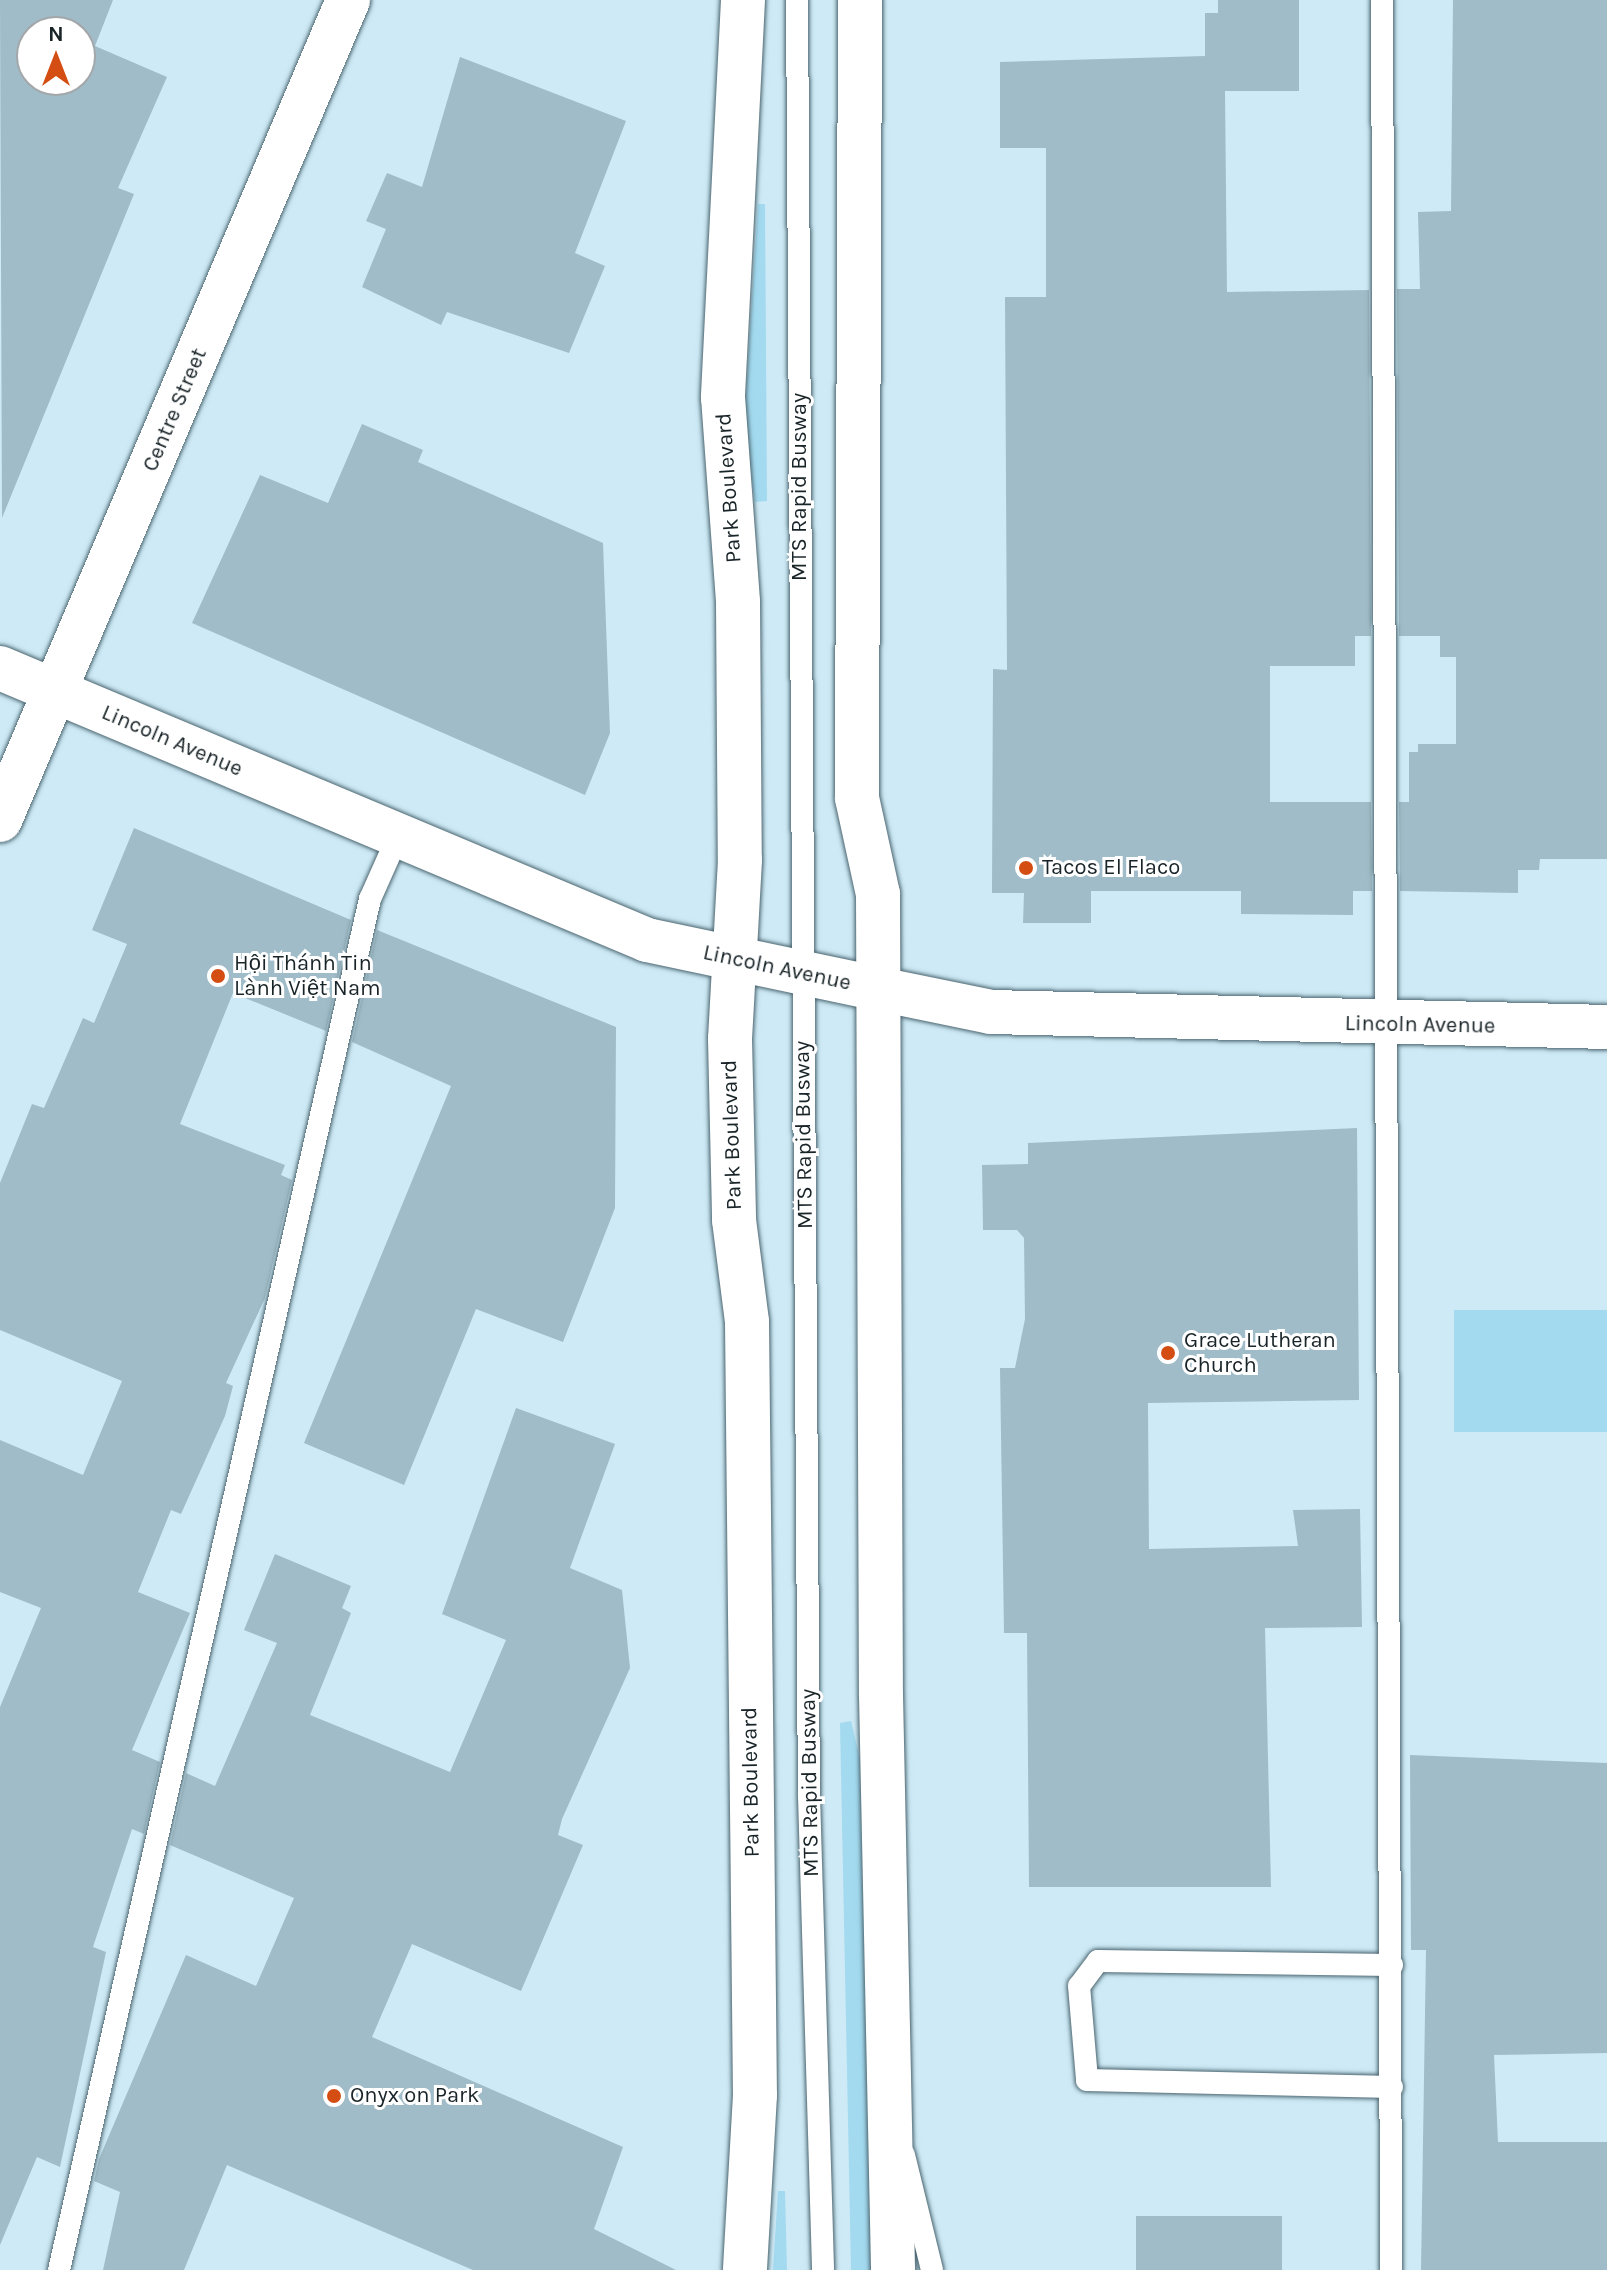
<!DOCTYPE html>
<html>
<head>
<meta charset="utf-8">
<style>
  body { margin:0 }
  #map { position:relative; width:1607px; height:2270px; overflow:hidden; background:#cdeaf6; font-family:Karla,sans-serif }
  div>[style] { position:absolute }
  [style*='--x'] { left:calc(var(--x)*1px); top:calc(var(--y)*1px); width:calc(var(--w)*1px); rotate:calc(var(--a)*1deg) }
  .green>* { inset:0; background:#a3daef; transform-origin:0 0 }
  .building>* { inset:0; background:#a0bcc8; transform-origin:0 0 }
  .roads { filter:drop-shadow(0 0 2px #4b656f) drop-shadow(0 0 2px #4b656f) }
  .lane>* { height:22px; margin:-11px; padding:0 11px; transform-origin:11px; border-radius:11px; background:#fff }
  .street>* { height:44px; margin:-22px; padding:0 22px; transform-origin:22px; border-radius:22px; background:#fff }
  .secondary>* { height:44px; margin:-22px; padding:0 22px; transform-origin:22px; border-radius:22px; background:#fff }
  .primary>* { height:44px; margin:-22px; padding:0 22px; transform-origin:22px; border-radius:22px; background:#fff }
  .dots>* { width:22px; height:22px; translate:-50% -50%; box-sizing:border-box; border:4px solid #fff; border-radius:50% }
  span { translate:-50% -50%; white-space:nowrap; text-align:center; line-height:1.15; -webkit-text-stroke:6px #fff; paint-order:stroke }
  .street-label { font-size:22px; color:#192428 }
  .poi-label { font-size:22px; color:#192428 }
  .left { translate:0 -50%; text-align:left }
  .north { position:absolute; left:16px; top:16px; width:80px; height:80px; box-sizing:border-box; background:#fff; border:2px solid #a3a7a9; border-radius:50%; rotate:0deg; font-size:22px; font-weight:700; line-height:32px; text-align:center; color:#192428 }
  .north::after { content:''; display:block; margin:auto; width:28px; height:36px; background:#d44e14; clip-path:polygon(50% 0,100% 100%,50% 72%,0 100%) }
</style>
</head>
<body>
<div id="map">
  <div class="green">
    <i style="clip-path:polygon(758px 204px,765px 204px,767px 501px,755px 502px,744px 426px)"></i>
    <i style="left:1454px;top:1310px;width:153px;height:122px"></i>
    <i style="clip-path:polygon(851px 1721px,863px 1772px,872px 2270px,851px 2270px,840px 1723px)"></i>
    <i style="clip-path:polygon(778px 2191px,785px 2191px,787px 2270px,773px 2270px)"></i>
  </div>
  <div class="building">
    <i style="clip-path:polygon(evenodd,0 0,113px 0,95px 46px,167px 77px,118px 188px,134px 194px,2px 518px,0 0,32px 32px,80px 32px,80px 80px,32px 80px,32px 32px)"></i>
    <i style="clip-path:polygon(1218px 0,1299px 0,1299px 91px,1225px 91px,1227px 292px,1369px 290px,1371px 636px,1355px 636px,1355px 666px,1270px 666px,1270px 802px,1371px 802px,1372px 891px,1353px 891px,1353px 915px,1241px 914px,1241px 891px,1091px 891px,1091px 923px,1023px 923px,1024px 893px,992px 893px,993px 669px,1007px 670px,1005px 297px,1046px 297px,1046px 148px,1000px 148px,1000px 62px,1205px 56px,1205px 13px,1218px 13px)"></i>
    <i style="clip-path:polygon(1453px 0,1607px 0,1607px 859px,1540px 859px,1539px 870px,1518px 870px,1518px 893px,1400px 891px,1399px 802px,1409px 802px,1409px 752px,1418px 752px,1418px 744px,1456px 744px,1456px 657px,1440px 657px,1440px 636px,1399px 636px,1397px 289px,1420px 289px,1418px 212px,1451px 211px)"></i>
    <i style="clip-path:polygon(460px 57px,626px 121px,575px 253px,605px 266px,569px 353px,447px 312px,441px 325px,362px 287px,386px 229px,366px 221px,387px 173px,422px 187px)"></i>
    <i style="clip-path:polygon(362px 424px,423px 450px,418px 462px,603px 543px,610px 733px,585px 795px,192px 623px,260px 475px,328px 503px)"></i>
    <i style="clip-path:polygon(134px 828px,351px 920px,326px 1031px,233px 993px,180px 1124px,285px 1165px,281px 1175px,292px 1180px,265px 1298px,226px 1383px,233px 1386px,225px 1416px,181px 1514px,171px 1510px,138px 1592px,190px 1613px,132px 1750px,160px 1762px,144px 1834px,132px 1829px,93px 1947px,106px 1952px,60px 2167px,37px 2157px,0 2245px,0 1707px,41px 1608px,0 1592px,0 1440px,83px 1475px,122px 1381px,0 1330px,0 1183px,32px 1104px,44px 1108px,83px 1018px,94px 1023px,127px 944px,92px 930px)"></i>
    <i style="clip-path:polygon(377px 930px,616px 1027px,615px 1208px,563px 1342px,476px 1309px,404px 1485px,304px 1443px,451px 1086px,352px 1042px)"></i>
    <i style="clip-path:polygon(1357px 1128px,1359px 1400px,1148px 1403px,1149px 1549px,1298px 1546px,1293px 1510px,1360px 1509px,1362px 1627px,1265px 1628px,1271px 1887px,1029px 1887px,1027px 1633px,1004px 1633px,1000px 1368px,1015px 1368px,1025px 1319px,1024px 1238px,1017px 1230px,983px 1230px,982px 1165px,1028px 1164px,1028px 1143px)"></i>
    <i style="clip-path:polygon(516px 1408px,615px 1444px,570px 1568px,622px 1590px,630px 1668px,562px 1819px,558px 1835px,583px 1845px,521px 1991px,412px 1944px,372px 2037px,623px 2147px,594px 2229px,676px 2270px,473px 2270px,227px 2165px,184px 2270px,103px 2270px,120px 2192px,94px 2181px,99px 2159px,186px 1955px,256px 1986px,294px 1898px,170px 1845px,186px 1773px,215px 1786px,277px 1643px,244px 1630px,275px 1554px,351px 1586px,342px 1608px,351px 1613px,310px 1715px,450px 1772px,506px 1640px,442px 1614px)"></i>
    <i style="clip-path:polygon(1410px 1755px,1607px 1763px,1607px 2053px,1494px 2055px,1498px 2142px,1607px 2142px,1607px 2270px,1421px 2270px,1426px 1950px,1411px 1950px)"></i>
    <i style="left:1136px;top:2216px;width:146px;height:54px"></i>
  </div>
  <div class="roads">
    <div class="lane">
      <i style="--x:797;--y:0;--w:1796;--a:89.62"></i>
      <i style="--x:809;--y:1796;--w:474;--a:88.3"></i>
      <i style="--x:1382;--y:0;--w:2270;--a:89.77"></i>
      <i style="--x:1392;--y:1965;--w:294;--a:-179.2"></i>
      <i style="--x:1098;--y:1961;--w:31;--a:127"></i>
      <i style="--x:1079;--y:1986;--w:94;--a:85.1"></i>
      <i style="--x:1087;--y:2080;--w:305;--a:1.3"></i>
      <i style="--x:904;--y:2155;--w:118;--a:76.3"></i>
      <i style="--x:59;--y:2270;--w:1406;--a:-77.22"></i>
      <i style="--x:370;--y:899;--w:69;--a:-66"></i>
    </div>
    <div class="street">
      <i style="--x:879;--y:989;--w:114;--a:11.6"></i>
      <i style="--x:991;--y:1012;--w:616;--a:1.39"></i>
    </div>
    <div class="secondary">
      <i style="--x:0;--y:668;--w:702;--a:22.8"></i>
      <i style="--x:647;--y:940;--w:237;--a:11.9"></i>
      <i style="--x:0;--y:820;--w:891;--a:-67"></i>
    </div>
    <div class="primary">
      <i style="--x:743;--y:0;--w:398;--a:92.9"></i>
      <i style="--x:723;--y:397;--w:206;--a:85.8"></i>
      <i style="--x:738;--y:602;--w:258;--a:89.6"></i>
      <i style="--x:740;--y:860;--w:179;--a:93.2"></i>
      <i style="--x:730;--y:1039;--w:181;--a:88.7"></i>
      <i style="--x:734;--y:1220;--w:103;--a:82.7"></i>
      <i style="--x:747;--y:1322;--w:773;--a:89.41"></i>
      <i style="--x:755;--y:2095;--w:175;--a:93.3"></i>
      <i style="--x:860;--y:0;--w:798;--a:90.22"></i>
      <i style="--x:857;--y:798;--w:98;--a:77.7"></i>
      <i style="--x:878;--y:894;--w:801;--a:89.79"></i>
      <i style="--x:881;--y:1695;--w:575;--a:88.8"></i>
    </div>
  </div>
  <div class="dots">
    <i style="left:1026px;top:868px;background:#d44e14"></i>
    <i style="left:218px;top:976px;background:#d44e14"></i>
    <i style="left:1168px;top:1353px;background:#d44e14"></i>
    <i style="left:334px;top:2096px;background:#d44e14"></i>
  </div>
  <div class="street-label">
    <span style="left:175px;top:410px;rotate:-67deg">Centre Street</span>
    <span style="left:800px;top:487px;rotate:-90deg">MTS Rapid Busway</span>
    <span style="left:729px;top:488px;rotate:-94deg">Park Boulevard</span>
    <span style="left:172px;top:741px;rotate:23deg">Lincoln Avenue</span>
    <span style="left:777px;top:968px;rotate:12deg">Lincoln Avenue</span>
    <span style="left:1420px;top:1025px;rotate:1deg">Lincoln Avenue</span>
    <span style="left:732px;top:1135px;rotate:-92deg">Park Boulevard</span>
    <span style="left:804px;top:1135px;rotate:-91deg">MTS Rapid Busway</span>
    <span style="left:751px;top:1782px;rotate:-91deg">Park Boulevard</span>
    <span style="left:810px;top:1783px;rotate:-91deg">MTS Rapid Busway</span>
  </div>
  <div class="poi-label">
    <span class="left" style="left:1042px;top:868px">Tacos El Flaco</span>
    <span class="left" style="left:234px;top:976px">Hội Thánh Tin<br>Lành Việt Nam</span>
    <span class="left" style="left:1184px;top:1353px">Grace Lutheran<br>Church</span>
    <span class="left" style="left:350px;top:2096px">Onyx on Park</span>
  </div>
  <div class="north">N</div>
</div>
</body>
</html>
